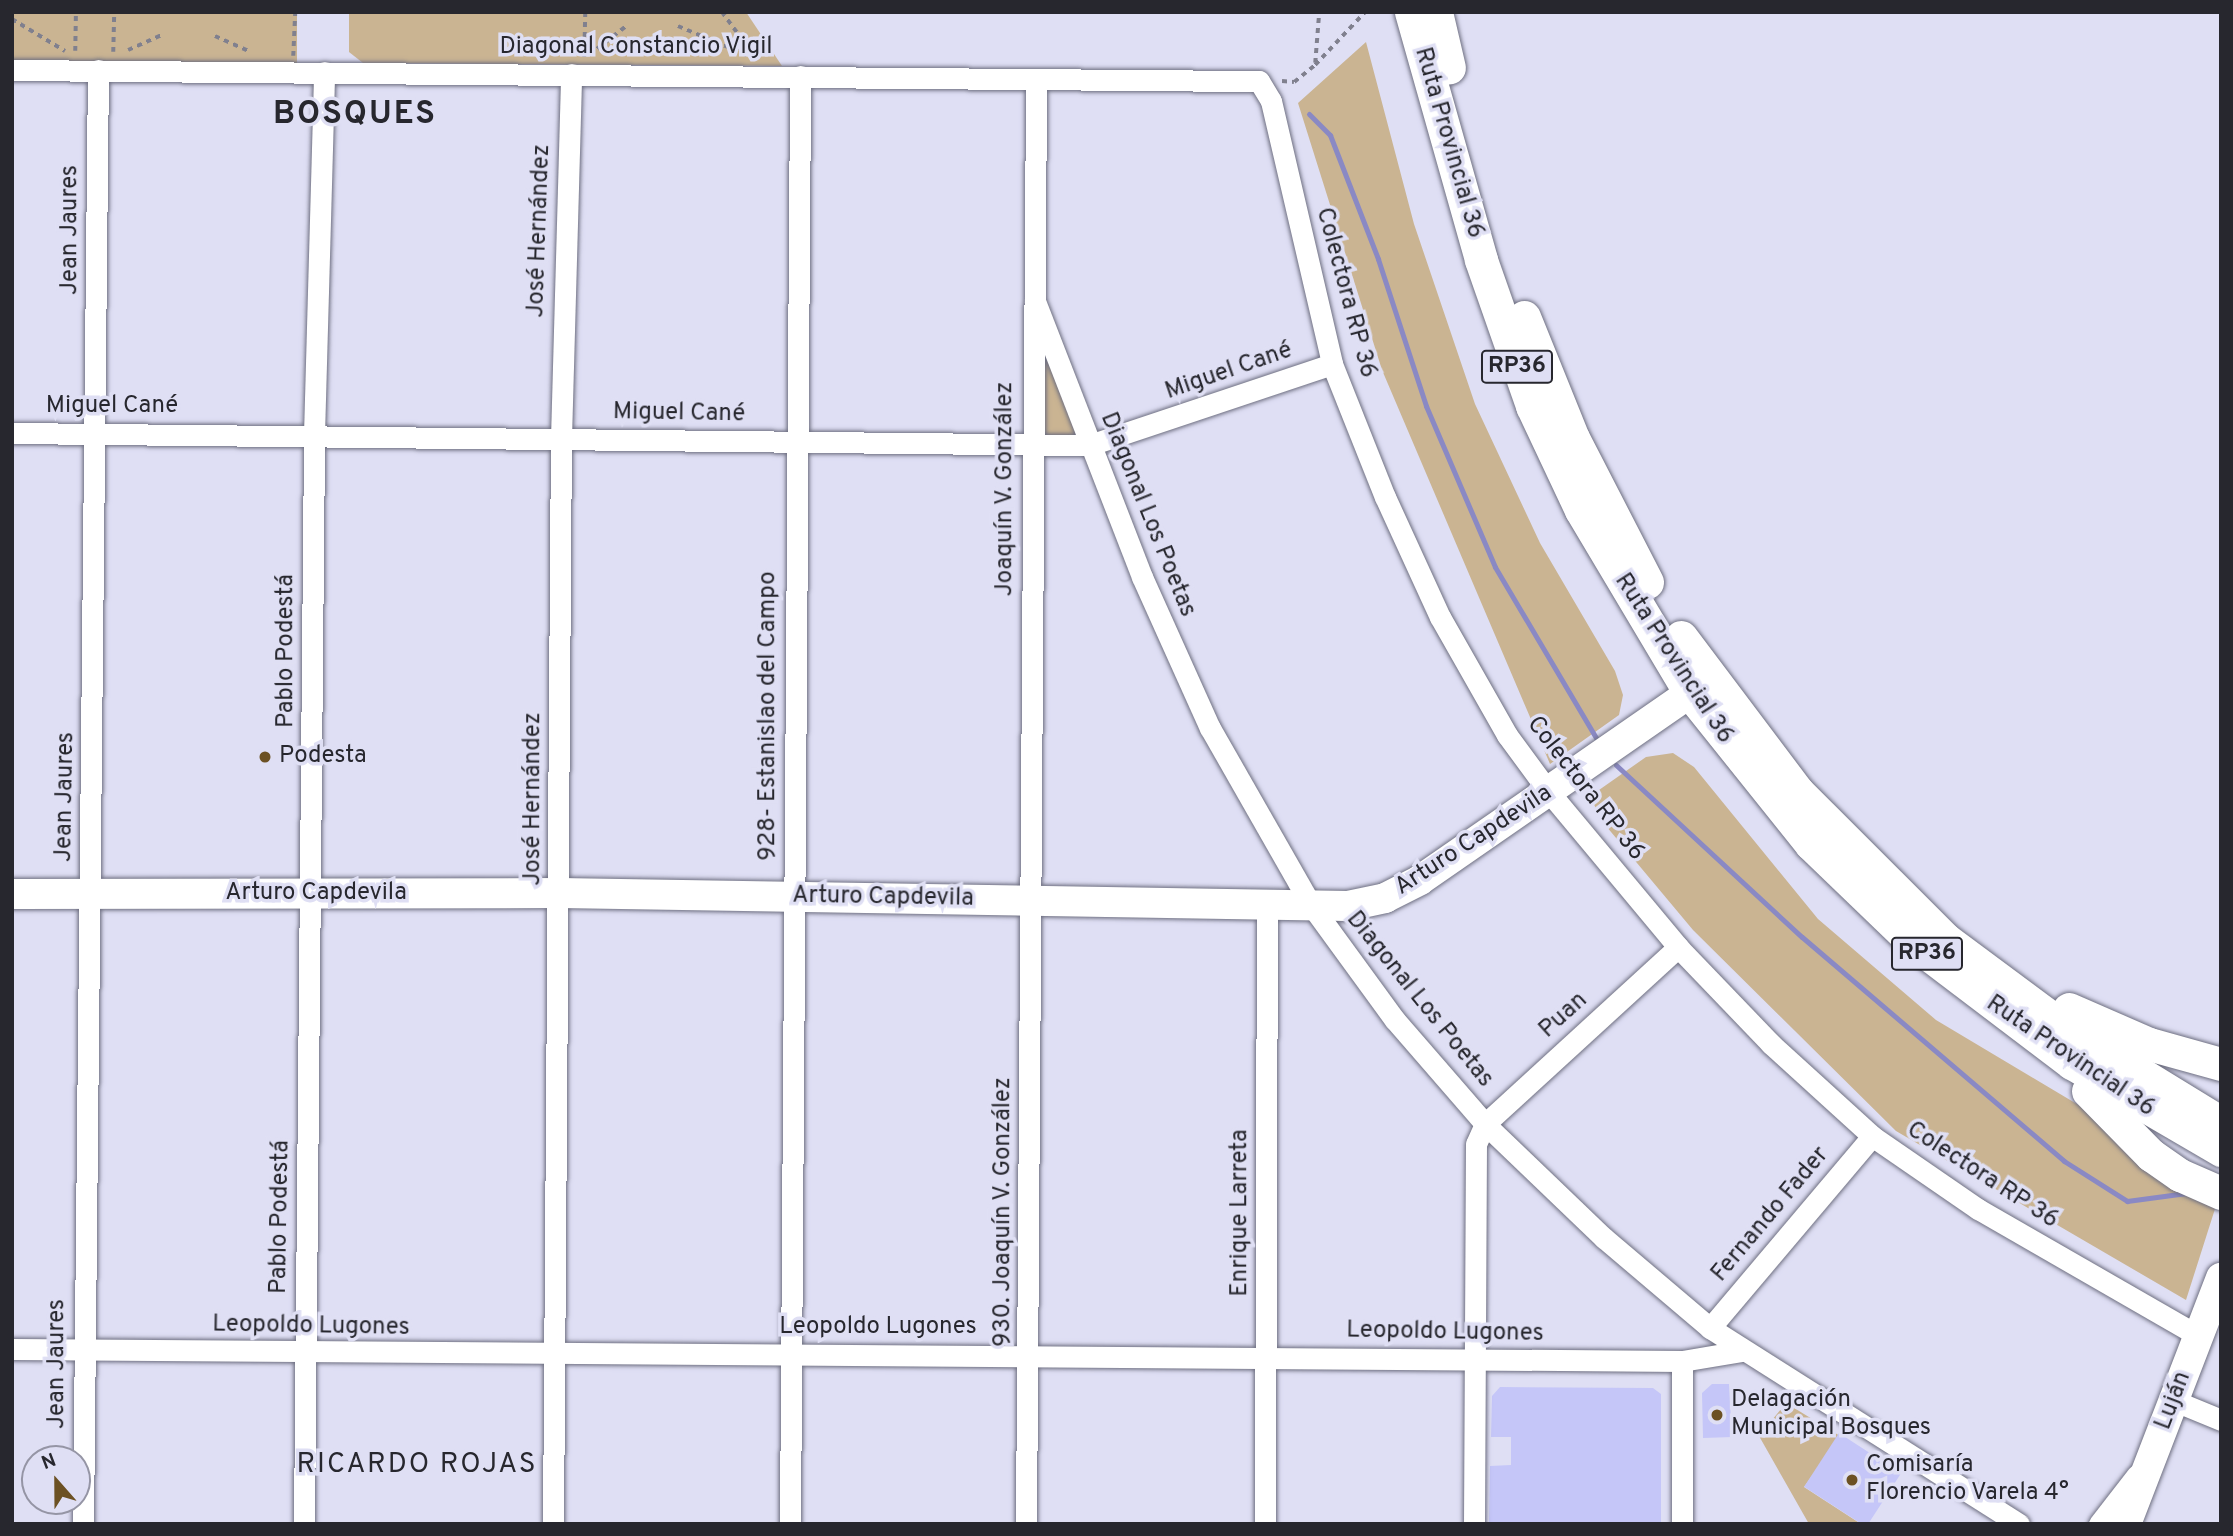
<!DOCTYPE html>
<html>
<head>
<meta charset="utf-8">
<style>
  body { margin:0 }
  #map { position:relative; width:2233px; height:1536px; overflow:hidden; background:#dfdff4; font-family:Overpass,sans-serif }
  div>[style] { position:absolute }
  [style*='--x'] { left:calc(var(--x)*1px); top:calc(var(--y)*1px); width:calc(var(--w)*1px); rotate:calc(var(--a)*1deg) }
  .green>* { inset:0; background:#cab492; transform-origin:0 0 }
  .stream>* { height:5px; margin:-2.5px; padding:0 2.5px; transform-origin:2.5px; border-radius:2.5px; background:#8a89c4 }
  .building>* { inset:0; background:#c5c6f8; transform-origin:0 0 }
  .path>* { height:3.5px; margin-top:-1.75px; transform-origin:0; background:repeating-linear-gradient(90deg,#80808e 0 5px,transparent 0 10px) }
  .roads { filter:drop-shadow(0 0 2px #6e6f81) drop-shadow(0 0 2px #6e6f81) }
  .street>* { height:21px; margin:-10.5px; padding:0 10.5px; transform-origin:10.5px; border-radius:10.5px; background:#fff }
  .secondary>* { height:30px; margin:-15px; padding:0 15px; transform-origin:15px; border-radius:15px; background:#fff }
  .primary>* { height:33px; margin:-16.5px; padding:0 16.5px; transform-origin:16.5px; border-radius:16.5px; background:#fff }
  .dots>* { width:19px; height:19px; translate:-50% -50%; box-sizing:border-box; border:4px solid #dfdff4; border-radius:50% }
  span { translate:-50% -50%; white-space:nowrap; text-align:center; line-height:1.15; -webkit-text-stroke:7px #dfdff4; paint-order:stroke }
  .shield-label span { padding:2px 5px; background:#dfdff4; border:2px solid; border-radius:5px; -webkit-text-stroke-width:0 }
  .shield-label { font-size:23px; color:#27272e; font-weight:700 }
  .street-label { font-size:24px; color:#27272e }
  .poi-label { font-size:24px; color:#27272e }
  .left { translate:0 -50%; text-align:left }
  .quarter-label { font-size:28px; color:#27272e; letter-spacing:2px }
  .district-label { font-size:32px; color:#27272e; font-weight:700; letter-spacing:2px }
  .frame { position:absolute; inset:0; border:14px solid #27272e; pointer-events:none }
  .north { position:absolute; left:21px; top:1445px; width:70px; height:70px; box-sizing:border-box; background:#dfdff4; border:2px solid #9595a5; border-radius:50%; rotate:339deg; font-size:19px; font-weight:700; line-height:28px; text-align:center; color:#27272e }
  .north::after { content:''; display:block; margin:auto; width:24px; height:32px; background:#6c5123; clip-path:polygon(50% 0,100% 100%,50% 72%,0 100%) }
</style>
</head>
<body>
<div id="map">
  <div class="green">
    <i style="left:12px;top:12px;width:285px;height:52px"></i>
    <i style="clip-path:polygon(349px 12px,746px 12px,782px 66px,363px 63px,349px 52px)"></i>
    <i style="clip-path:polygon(1366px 42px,1414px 224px,1475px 404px,1540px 543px,1615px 671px,1623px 695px,1619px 715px,1550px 764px,1382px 370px,1298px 103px)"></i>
    <i style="clip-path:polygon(1038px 320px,1077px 435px,1037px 439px)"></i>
    <i style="clip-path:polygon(1673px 753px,1694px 767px,1818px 919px,1936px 1020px,2221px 1190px,2186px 1300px,1896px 1131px,1693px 930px,1601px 820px,1593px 802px,1599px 790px,1646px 757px)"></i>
    <i style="clip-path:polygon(1786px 1403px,1840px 1436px,1804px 1487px,1861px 1524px,1809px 1524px,1759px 1436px)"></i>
  </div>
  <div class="stream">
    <i style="--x:1309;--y:114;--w:30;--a:45"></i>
    <i style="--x:1330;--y:135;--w:133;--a:68.8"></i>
    <i style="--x:1378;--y:259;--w:155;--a:71.9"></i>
    <i style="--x:1426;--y:406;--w:175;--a:66.8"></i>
    <i style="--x:1495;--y:567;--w:199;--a:59.4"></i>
    <i style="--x:1616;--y:765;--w:253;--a:42.8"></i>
    <i style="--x:1802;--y:937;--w:345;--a:40.5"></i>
    <i style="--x:2064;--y:1161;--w:75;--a:32.4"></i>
    <i style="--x:2127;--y:1201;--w:60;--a:-7.7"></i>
  </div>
  <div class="building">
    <i style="clip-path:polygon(1712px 1384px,1729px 1384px,1732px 1437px,1703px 1438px,1702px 1393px)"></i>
    <i style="clip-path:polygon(1500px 1387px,1653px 1388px,1661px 1394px,1661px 1524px,1489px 1524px,1490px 1466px,1511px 1465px,1511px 1437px,1491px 1437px,1492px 1396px)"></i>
    <i style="left:1839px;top:1433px;width:74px;height:64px;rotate:33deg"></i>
  </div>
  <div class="path">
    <i style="--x:722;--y:12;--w:57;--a:53.5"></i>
    <i style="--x:12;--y:19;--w:62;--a:31.1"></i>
    <i style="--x:678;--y:26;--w:77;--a:22.9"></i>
    <i style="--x:215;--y:36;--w:36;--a:24"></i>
    <i style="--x:128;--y:50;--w:37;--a:-24"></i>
    <i style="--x:75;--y:51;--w:39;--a:-89"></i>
    <i style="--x:113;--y:52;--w:40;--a:-88.6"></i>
    <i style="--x:589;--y:55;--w:46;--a:-37.9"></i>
    <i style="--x:293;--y:56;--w:44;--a:-87.4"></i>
    <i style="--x:584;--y:57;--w:45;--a:-88.7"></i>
    <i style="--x:1315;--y:63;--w:51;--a:-85.5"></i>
    <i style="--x:1282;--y:81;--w:12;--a:5"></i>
    <i style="--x:1294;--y:82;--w:27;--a:-39"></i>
    <i style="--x:1315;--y:65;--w:73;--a:-46.7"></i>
  </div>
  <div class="roads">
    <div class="street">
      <i style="--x:12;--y:70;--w:1247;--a:0.51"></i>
      <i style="--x:1259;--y:81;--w:23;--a:59"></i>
      <i style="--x:1271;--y:101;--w:270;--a:76.9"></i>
      <i style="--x:1332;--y:364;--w:143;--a:68.3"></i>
      <i style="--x:1385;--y:497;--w:132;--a:65.4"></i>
      <i style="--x:1440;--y:617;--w:136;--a:60.4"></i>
      <i style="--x:1507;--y:735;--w:71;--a:53.6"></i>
      <i style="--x:1549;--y:792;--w:202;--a:50.2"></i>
      <i style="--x:1678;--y:947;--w:134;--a:46.2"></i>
      <i style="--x:1771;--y:1044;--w:137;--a:42.3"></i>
      <i style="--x:1872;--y:1136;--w:129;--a:34.6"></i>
      <i style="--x:1978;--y:1209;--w:255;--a:29.9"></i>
      <i style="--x:1035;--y:301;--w:296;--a:68.8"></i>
      <i style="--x:1142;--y:577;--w:166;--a:65.8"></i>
      <i style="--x:1210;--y:728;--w:204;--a:60.3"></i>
      <i style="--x:1311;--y:905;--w:142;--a:53.9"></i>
      <i style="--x:1395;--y:1020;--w:138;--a:49.1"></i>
      <i style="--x:1485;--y:1124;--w:165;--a:43.8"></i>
      <i style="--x:1604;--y:1238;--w:139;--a:40.3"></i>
      <i style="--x:1710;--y:1328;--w:366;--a:32.4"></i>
      <i style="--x:12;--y:433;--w:1078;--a:0.64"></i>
      <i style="--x:1090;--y:445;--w:255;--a:-18.5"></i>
      <i style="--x:1710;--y:1328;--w:251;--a:-49.8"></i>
      <i style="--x:12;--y:1349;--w:1670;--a:0.41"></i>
      <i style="--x:1682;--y:1361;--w:61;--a:-9.5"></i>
      <i style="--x:2175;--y:1401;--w:50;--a:22.4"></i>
      <i style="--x:83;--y:1524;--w:1454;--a:-89.41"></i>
      <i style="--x:304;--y:1524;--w:1089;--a:-89.47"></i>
      <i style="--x:314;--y:435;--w:363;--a:-88.4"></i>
      <i style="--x:553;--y:1524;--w:1086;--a:-89.58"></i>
      <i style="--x:561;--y:438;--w:364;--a:-88.4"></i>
      <i style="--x:790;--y:1524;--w:1448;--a:-89.6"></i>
      <i style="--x:1026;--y:1524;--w:1445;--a:-89.6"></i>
      <i style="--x:1265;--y:1524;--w:622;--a:-89.82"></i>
      <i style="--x:1474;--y:1524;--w:380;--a:-89.7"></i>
      <i style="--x:1476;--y:1144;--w:22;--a:-66"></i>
      <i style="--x:1485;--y:1124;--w:262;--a:-42.5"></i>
      <i style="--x:1682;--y:1524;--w:163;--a:-90"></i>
      <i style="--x:2099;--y:1524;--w:62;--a:-52.2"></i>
    </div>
    <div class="secondary">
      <i style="--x:12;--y:894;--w:548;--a:-0.1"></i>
      <i style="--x:560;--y:893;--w:788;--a:0.95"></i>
      <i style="--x:1348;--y:906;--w:38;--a:-12"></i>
      <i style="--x:1385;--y:898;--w:39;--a:-27"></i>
      <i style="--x:1420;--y:880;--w:328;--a:-34.7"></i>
      <i style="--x:2126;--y:1524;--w:264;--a:-68.9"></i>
    </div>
    <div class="primary">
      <i style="--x:1411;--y:12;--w:258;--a:74.2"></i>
      <i style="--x:1481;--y:260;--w:155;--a:70.7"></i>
      <i style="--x:1532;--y:406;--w:115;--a:64.8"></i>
      <i style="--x:1581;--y:510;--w:213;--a:59.2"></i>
      <i style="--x:1690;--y:693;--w:193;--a:51.3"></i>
      <i style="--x:1811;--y:844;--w:144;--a:43.9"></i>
      <i style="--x:1915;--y:944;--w:197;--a:37.2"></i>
      <i style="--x:2072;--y:1063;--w:173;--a:30.3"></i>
      <i style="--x:1436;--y:12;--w:57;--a:76.9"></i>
      <i style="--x:1524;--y:317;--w:131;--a:68"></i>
      <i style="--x:1573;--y:438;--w:162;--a:62.8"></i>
      <i style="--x:1681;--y:637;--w:194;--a:53"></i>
      <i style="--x:1798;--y:792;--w:208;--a:45"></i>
      <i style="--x:1945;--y:939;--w:141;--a:36.6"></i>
      <i style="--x:2058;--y:1023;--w:191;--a:31.5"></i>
      <i style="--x:2069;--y:1009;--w:87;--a:23.6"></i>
      <i style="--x:2149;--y:1044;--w:75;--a:15.5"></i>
      <i style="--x:2088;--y:1091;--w:90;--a:45.5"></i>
      <i style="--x:2151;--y:1155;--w:35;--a:35"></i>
      <i style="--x:2180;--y:1175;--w:45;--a:23.7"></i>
    </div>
  </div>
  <div class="dots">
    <i style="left:265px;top:757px;background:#6c5123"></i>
    <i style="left:1717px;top:1415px;background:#6c5123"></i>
    <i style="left:1852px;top:1480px;background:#6c5123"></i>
  </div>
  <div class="shield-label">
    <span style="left:1517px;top:367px">RP36</span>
    <span style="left:1927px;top:954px">RP36</span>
  </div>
  <div class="street-label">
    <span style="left:636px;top:48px">Diagonal Constancio Vigil</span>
    <span style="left:1448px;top:143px;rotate:74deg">Ruta Provincial 36</span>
    <span style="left:71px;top:230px;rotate:-90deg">Jean Jaures</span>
    <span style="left:540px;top:231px;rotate:-88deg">José Hernández</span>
    <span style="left:1345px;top:293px;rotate:75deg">Colectora RP 36</span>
    <span style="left:1229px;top:372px;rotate:-19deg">Miguel Cané</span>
    <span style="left:112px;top:407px">Miguel Cané</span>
    <span style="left:679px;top:414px;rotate:1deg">Miguel Cané</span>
    <span style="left:1006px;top:489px;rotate:-90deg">Joaquín V. González</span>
    <span style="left:1147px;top:515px;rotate:68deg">Diagonal Los Poetas</span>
    <span style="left:287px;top:651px;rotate:-90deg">Pablo Podestá</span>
    <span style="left:1673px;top:659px;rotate:57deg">Ruta Provincial 36</span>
    <span style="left:769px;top:716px;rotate:-90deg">928- Estanislao del Campo</span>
    <span style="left:1585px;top:789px;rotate:52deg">Colectora RP 36</span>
    <span style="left:66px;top:797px;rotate:-89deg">Jean Jaures</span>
    <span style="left:534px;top:799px;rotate:-90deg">José Hernández</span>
    <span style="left:1474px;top:841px;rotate:-33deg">Arturo Capdevila</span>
    <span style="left:316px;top:894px">Arturo Capdevila</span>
    <span style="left:883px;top:898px;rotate:1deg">Arturo Capdevila</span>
    <span style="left:1419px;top:1000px;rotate:51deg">Diagonal Los Poetas</span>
    <span style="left:1564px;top:1016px;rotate:-42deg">Puan</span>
    <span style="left:2070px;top:1057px;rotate:34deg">Ruta Provincial 36</span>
    <span style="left:1982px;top:1176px;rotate:33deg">Colectora RP 36</span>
    <span style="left:1004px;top:1212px;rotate:-90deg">930. Joaquín V. González</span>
    <span style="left:1241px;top:1213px;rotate:-90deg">Enrique Larreta</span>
    <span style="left:1771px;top:1215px;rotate:-50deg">Fernando Fader</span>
    <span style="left:281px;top:1217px;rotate:-89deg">Pablo Podestá</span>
    <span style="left:311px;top:1327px;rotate:1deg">Leopoldo Lugones</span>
    <span style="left:878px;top:1328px">Leopoldo Lugones</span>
    <span style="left:1445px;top:1333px;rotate:1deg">Leopoldo Lugones</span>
    <span style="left:58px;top:1364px;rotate:-90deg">Jean Jaures</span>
    <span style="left:2174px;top:1401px;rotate:-69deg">Luján</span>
  </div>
  <div class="poi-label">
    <span class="left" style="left:279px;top:757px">Podesta</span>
    <span class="left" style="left:1731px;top:1415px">Delagación<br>Municipal Bosques</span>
    <span class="left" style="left:1866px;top:1480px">Comisaría<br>Florencio Varela 4°</span>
  </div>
  <div class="quarter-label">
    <span style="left:417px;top:1465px">RICARDO ROJAS</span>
  </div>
  <div class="district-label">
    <span style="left:355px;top:115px">BOSQUES</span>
  </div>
  <div class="frame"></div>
  <div class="north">N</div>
</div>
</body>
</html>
